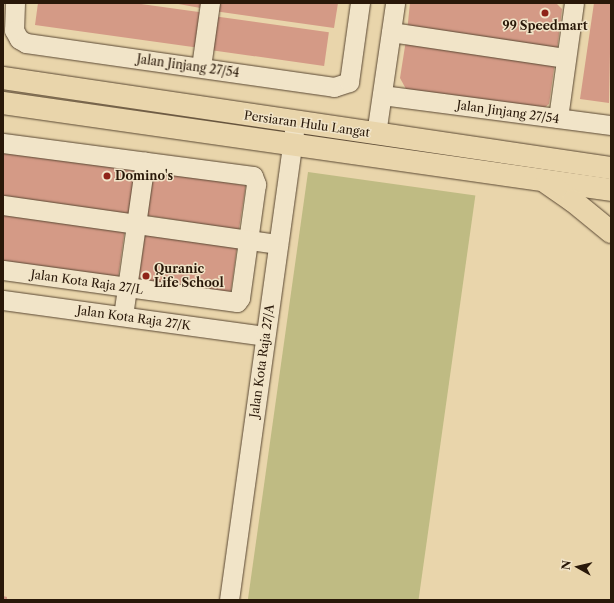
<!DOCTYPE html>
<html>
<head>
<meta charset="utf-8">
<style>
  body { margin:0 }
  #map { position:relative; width:614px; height:603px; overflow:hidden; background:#e9d5ab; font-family:"Libre Caslon Text",serif }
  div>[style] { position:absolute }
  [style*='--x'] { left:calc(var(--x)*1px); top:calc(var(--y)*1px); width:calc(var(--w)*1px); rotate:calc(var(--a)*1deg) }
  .green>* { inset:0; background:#bfbb83; transform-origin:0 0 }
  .building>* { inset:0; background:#d49a86; transform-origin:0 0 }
  .roads { filter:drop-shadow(0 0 1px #594732) drop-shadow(0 0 1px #594732) }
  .minor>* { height:19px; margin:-9.5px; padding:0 9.5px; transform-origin:9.5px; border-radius:9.5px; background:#f1e4c8 }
  .major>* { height:22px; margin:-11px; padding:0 11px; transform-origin:11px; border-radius:11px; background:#e9d5ab }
  .dots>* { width:11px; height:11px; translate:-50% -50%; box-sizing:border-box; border:2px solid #f1e4c8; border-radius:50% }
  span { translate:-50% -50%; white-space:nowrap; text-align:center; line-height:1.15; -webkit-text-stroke:3px #f1e4c8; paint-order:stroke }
  .poi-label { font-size:12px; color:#291809; font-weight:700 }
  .left { translate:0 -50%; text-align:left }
  .street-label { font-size:12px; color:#291809 }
  .frame { position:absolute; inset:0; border:4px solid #291809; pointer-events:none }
  .north { position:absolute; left:558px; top:547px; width:40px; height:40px; -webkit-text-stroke:3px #f1e4c8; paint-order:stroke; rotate:278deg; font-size:11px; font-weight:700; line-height:16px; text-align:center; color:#291809 }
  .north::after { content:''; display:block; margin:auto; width:14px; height:18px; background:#291809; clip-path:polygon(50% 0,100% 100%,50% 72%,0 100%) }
</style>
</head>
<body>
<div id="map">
  <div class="green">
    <i style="left:308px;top:172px;width:169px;height:432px;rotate:8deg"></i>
  </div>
  <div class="building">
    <i style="clip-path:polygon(38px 3px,134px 3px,206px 13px,200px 48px,35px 25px)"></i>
    <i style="clip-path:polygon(173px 3px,207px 3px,206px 9px)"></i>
    <i style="clip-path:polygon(215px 3px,338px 3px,334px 28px,214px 11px)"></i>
    <i style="clip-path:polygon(410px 3px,556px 3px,562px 9px,557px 51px,407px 32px)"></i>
    <i style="clip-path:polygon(594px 3px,611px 3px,609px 103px,580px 99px)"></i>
    <i style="left:213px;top:16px;width:117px;height:34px;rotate:8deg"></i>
    <i style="clip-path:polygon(406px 40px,555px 62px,549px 104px,544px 108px,406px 89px,400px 78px)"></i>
    <i style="left:3px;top:150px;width:134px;height:45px;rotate:9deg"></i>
    <i style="left:154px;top:171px;width:93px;height:45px;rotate:9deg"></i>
    <i style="left:3px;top:213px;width:123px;height:48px;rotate:8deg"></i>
    <i style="left:145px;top:234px;width:93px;height:46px;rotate:8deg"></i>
    <i style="clip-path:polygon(3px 596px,7px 597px,7px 600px,3px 600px)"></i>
  </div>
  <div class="roads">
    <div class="minor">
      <i style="--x:15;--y:3;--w:27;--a:92"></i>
      <i style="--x:14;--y:30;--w:10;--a:61"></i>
      <i style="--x:19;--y:39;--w:8;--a:30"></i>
      <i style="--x:26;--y:43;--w:311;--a:8.1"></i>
      <i style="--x:334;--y:87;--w:16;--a:-18"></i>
      <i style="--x:349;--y:82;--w:80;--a:-82.1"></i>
      <i style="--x:391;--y:32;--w:177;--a:8.5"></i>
      <i style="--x:201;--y:67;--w:65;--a:-82"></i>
      <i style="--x:382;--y:95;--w:231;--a:7.5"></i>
      <i style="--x:558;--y:118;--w:116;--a:-82.1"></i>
      <i style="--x:376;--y:134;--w:132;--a:-81.7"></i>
      <i style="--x:3;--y:143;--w:252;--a:7.5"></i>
      <i style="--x:253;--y:176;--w:9;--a:69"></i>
      <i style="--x:256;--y:184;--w:115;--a:98"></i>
      <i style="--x:240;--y:298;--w:5;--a:127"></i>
      <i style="--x:237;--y:302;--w:236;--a:-172.2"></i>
      <i style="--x:3;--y:205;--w:278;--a:8.1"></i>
      <i style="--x:3;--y:300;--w:264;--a:7.8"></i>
      <i style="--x:123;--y:316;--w:156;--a:-81.9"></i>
      <i style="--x:229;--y:600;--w:483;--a:-82.1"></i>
    </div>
    <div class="major">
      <i style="--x:3;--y:78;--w:615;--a:8.42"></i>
      <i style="--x:3;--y:103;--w:614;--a:8.14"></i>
      <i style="--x:547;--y:183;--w:32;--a:35"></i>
      <i style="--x:573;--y:201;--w:49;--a:39.2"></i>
    </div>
  </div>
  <div class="dots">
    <i style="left:545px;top:13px;background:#8f2418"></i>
    <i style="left:107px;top:176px;background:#8f2418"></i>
    <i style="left:146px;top:276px;background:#8f2418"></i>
  </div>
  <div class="poi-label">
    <span style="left:545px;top:26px">99 Speedmart</span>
    <span class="left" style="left:115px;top:176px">Domino's</span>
    <span class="left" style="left:154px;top:276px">Quranic<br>Life School</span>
  </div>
  <div class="street-label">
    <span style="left:188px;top:66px;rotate:8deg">Jalan Jinjang 27/54</span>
    <span style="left:508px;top:112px;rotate:8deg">Jalan Jinjang 27/54</span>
    <span style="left:307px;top:124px;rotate:8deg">Persiaran Hulu Langat</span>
    <span style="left:87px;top:282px;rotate:8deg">Jalan Kota Raja 27/L</span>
    <span style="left:134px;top:318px;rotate:8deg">Jalan Kota Raja 27/K</span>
    <span style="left:262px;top:361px;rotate:-82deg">Jalan Kota Raja 27/A</span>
  </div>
  <div class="frame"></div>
  <div class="north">N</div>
</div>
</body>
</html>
